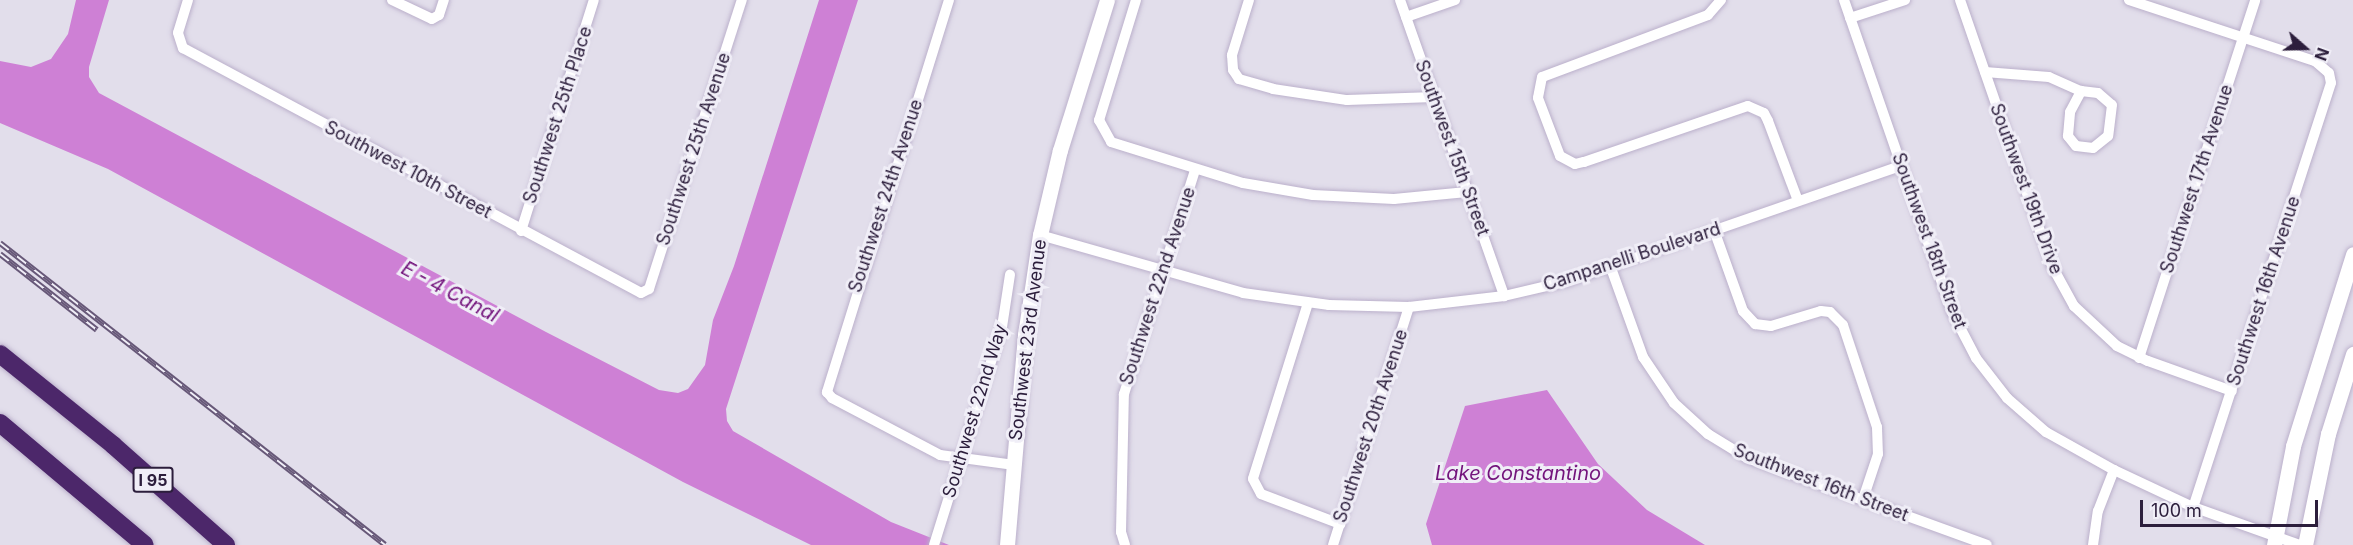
<!DOCTYPE html>
<html>
<head>
<meta charset="utf-8">
<style>
  body { margin:0 }
  #map { position:relative; width:2353px; height:545px; overflow:hidden; background:#e2deeb; font-family:Inter,sans-serif }
  div>[style] { position:absolute }
  [style*='--x'] { left:calc(var(--x)*1px); top:calc(var(--y)*1px); width:calc(var(--w)*1px); rotate:calc(var(--a)*1deg) }
  .water>* { inset:0; background:#ce80d5 }
  .roads { filter:drop-shadow(0 0 2px #bbb0cb) drop-shadow(0 0 2px #bbb0cb) }
  .street>* { height:10px; margin:-5px; padding:0 5px; transform-origin:5px; border-radius:5px; background:#fff }
  .secondary>* { height:15px; margin:-7.5px; padding:0 7.5px; transform-origin:7.5px; border-radius:7.5px; background:#fff }
  .highway>* { height:18px; margin:-9px; padding:0 9px; transform-origin:9px; border-radius:9px; background:#4c276a }
  .rail>* { height:6px; margin-top:-3px; transform-origin:0; background:repeating-linear-gradient(90deg,#f0eef7 0 11px,#675878 0 22px); box-sizing:border-box; border-block:2px solid #675878 }
  span { translate:-50% -50%; white-space:nowrap; text-align:center; line-height:1.15; -webkit-text-stroke:6px #f0eef7; paint-order:stroke }
  .shield-label span { padding:2px 4px; background:#f0eef7; border:2px solid; border-radius:4px; -webkit-text-stroke-width:0 }
  .shield-label { font-size:16px; color:#2c1e3c; font-weight:700 }
  .street-label { font-size:18px; color:#2c1e3c }
  .water-label { font-size:20px; color:#73147c; font-style:italic }
  .north { position:absolute; left:2275px; top:18px; width:60px; height:60px; -webkit-text-stroke:4px #f0eef7; paint-order:stroke; rotate:110deg; font-size:16px; font-weight:700; line-height:24px; text-align:center; color:#2c1e3c }
  .north::after { content:''; display:block; margin:auto; width:21px; height:27px; background:#2c1e3c; clip-path:polygon(50% 0,100% 100%,50% 72%,0 100%) }
  .scale { position:absolute; left:2140px; top:500px; width:178px; height:27px; box-sizing:border-box; border:3px solid #2c1e3c; border-top:0; padding-left:8px; font-size:18px; line-height:21px; white-space:nowrap; color:#2c1e3c; -webkit-text-stroke:4px #f0eef7; paint-order:stroke }
</style>
</head>
<body>
<div id="map">
  <div class="water">
    <i style="clip-path:polygon(76px 0,109px 0,89px 67px,89px 77px,99px 93px,546px 332px,659px 390px,678px 393px,688px 389px,705px 365px,713px 320px,734px 266px,819px 0,858px 0,726px 409px,727px 421px,733px 431px,891px 522px,949px 545px,811px 545px,683px 482px,108px 169px,0 123px,0 61px,31px 67px,51px 59px,68px 34px)"></i>
    <i style="clip-path:polygon(1547px 390px,1598px 464px,1647px 510px,1705px 545px,1432px 545px,1426px 524px,1465px 406px)"></i>
  </div>
  <div class="roads">
    <div class="street">
      <i style="--x:188;--y:0;--w:34;--a:107"></i>
      <i style="--x:178;--y:33;--w:16;--a:72"></i>
      <i style="--x:183;--y:48;--w:519;--a:28.14"></i>
      <i style="--x:641;--y:293;--w:9;--a:-27"></i>
      <i style="--x:649;--y:289;--w:304;--a:-72.2"></i>
      <i style="--x:392;--y:0;--w:44;--a:25.4"></i>
      <i style="--x:432;--y:19;--w:8;--a:-30"></i>
      <i style="--x:439;--y:15;--w:16;--a:-72"></i>
      <i style="--x:949;--y:0;--w:411;--a:107.3"></i>
      <i style="--x:827;--y:392;--w:8;--a:50"></i>
      <i style="--x:832;--y:398;--w:122;--a:27.8"></i>
      <i style="--x:940;--y:455;--w:75;--a:7.7"></i>
      <i style="--x:1136;--y:0;--w:126;--a:107.1"></i>
      <i style="--x:1099;--y:120;--w:25;--a:61"></i>
      <i style="--x:1111;--y:142;--w:138;--a:17.3"></i>
      <i style="--x:1243;--y:183;--w:71;--a:9.7"></i>
      <i style="--x:1313;--y:195;--w:81;--a:2.8"></i>
      <i style="--x:1394;--y:199;--w:73;--a:-5.5"></i>
      <i style="--x:1249;--y:0;--w:58;--a:107.2"></i>
      <i style="--x:1232;--y:55;--w:15;--a:86"></i>
      <i style="--x:1233;--y:70;--w:11;--a:56"></i>
      <i style="--x:1239;--y:79;--w:35;--a:16"></i>
      <i style="--x:1273;--y:89;--w:75;--a:8.5"></i>
      <i style="--x:1347;--y:100;--w:87;--a:-2"></i>
      <i style="--x:1400;--y:0;--w:314;--a:70.6"></i>
      <i style="--x:1721;--y:0;--w:20;--a:131"></i>
      <i style="--x:1708;--y:15;--w:177;--a:159.5"></i>
      <i style="--x:1542;--y:77;--w:21;--a:101"></i>
      <i style="--x:1538;--y:98;--w:62;--a:69.2"></i>
      <i style="--x:1560;--y:156;--w:17;--a:28"></i>
      <i style="--x:1575;--y:164;--w:9;--a:-13"></i>
      <i style="--x:1584;--y:162;--w:173;--a:-18.9"></i>
      <i style="--x:1748;--y:106;--w:17;--a:24"></i>
      <i style="--x:1764;--y:113;--w:9;--a:63"></i>
      <i style="--x:1768;--y:121;--w:85;--a:69.4"></i>
      <i style="--x:1844;--y:0;--w:330;--a:70.9"></i>
      <i style="--x:1952;--y:312;--w:52;--a:62.4"></i>
      <i style="--x:1976;--y:358;--w:51;--a:52.2"></i>
      <i style="--x:2007;--y:398;--w:52;--a:41.1"></i>
      <i style="--x:2046;--y:432;--w:78;--a:29.2"></i>
      <i style="--x:2114;--y:470;--w:87;--a:25.1"></i>
      <i style="--x:2193;--y:507;--w:114;--a:19.6"></i>
      <i style="--x:1960;--y:0;--w:281;--a:70.9"></i>
      <i style="--x:2052;--y:266;--w:46;--a:61.2"></i>
      <i style="--x:2074;--y:306;--w:59;--a:42.9"></i>
      <i style="--x:2117;--y:346;--w:34;--a:26"></i>
      <i style="--x:2148;--y:361;--w:89;--a:19.7"></i>
      <i style="--x:2129;--y:0;--w:196;--a:18.2"></i>
      <i style="--x:2315;--y:61;--w:18;--a:41"></i>
      <i style="--x:2329;--y:73;--w:10;--a:79"></i>
      <i style="--x:2331;--y:83;--w:446;--a:108"></i>
      <i style="--x:1406;--y:17;--w:52;--a:-19.1"></i>
      <i style="--x:1850;--y:18;--w:58;--a:-18.1"></i>
      <i style="--x:1985;--y:72;--w:64;--a:4.5"></i>
      <i style="--x:2049;--y:77;--w:35;--a:24"></i>
      <i style="--x:2081;--y:91;--w:17;--a:7"></i>
      <i style="--x:2098;--y:93;--w:18;--a:41"></i>
      <i style="--x:2112;--y:105;--w:31;--a:97"></i>
      <i style="--x:2108;--y:136;--w:19;--a:141"></i>
      <i style="--x:2093;--y:148;--w:17;--a:-173"></i>
      <i style="--x:2076;--y:146;--w:13;--a:-129"></i>
      <i style="--x:2068;--y:136;--w:24;--a:-85"></i>
      <i style="--x:2070;--y:112;--w:24;--a:-62"></i>
      <i style="--x:1714;--y:230;--w:86;--a:70.3"></i>
      <i style="--x:1743;--y:311;--w:18;--a:47"></i>
      <i style="--x:1755;--y:324;--w:16;--a:7"></i>
      <i style="--x:1771;--y:326;--w:52;--a:-16.7"></i>
      <i style="--x:1821;--y:311;--w:9;--a:6"></i>
      <i style="--x:1830;--y:312;--w:18;--a:45"></i>
      <i style="--x:1843;--y:325;--w:108;--a:71.6"></i>
      <i style="--x:1877;--y:427;--w:27;--a:88"></i>
      <i style="--x:1878;--y:454;--w:47;--a:108.4"></i>
      <i style="--x:521;--y:231;--w:242;--a:-72.5"></i>
      <i style="--x:1040;--y:235;--w:211;--a:15.9"></i>
      <i style="--x:1243;--y:293;--w:87;--a:7.9"></i>
      <i style="--x:1329;--y:305;--w:80;--a:1.4"></i>
      <i style="--x:1409;--y:307;--w:96;--a:-6.6"></i>
      <i style="--x:1504;--y:296;--w:66;--a:-13.2"></i>
      <i style="--x:1568;--y:281;--w:352;--a:-19.1"></i>
      <i style="--x:1611;--y:268;--w:95;--a:70.2"></i>
      <i style="--x:1643;--y:357;--w:55;--a:56"></i>
      <i style="--x:1674;--y:403;--w:46;--a:42.4"></i>
      <i style="--x:1708;--y:434;--w:46;--a:31.6"></i>
      <i style="--x:1747;--y:458;--w:255;--a:19.9"></i>
      <i style="--x:1308;--y:303;--w:184;--a:107.4"></i>
      <i style="--x:1253;--y:479;--w:17;--a:62"></i>
      <i style="--x:1261;--y:494;--w:85;--a:20.8"></i>
      <i style="--x:2139;--y:358;--w:376;--a:-72"></i>
      <i style="--x:934;--y:545;--w:228;--a:-72.7"></i>
      <i style="--x:1002;--y:327;--w:53;--a:-81.3"></i>
      <i style="--x:1125;--y:545;--w:14;--a:-107"></i>
      <i style="--x:1121;--y:532;--w:138;--a:-88.8"></i>
      <i style="--x:1124;--y:394;--w:235;--a:-72.4"></i>
      <i style="--x:1333;--y:545;--w:250;--a:-72.3"></i>
      <i style="--x:2093;--y:545;--w:34;--a:-82"></i>
      <i style="--x:2098;--y:511;--w:44;--a:-68.7"></i>
    </div>
    <div class="secondary">
      <i style="--x:1007;--y:545;--w:211;--a:-85.1"></i>
      <i style="--x:1025;--y:335;--w:101;--a:-81.5"></i>
      <i style="--x:1040;--y:235;--w:87;--a:-76.8"></i>
      <i style="--x:1060;--y:150;--w:157;--a:-72.6"></i>
      <i style="--x:2274;--y:545;--w:101;--a:-79.1"></i>
      <i style="--x:2293;--y:446;--w:201;--a:-72.6"></i>
      <i style="--x:2305;--y:545;--w:113;--a:-78.3"></i>
      <i style="--x:2328;--y:434;--w:84;--a:-72.6"></i>
    </div>
    <div class="highway">
      <i style="--x:0;--y:354;--w:145;--a:38.8"></i>
      <i style="--x:113;--y:445;--w:151;--a:41.5"></i>
      <i style="--x:0;--y:423;--w:189;--a:40.1"></i>
    </div>
  </div>
  <div class="rail">
    <i style="--x:0;--y:243;--w:489;--a:38.1"></i>
    <i style="--x:0;--y:254;--w:123;--a:38.1"></i>
  </div>
  <div class="shield-label">
    <span style="left:153px;top:480px">I 95</span>
  </div>
  <div class="street-label">
    <span style="left:558px;top:115px;rotate:-72deg">Southwest 25th Place</span>
    <span style="left:1452px;top:148px;rotate:70deg">Southwest 15th Street</span>
    <span style="left:694px;top:149px;rotate:-72deg">Southwest 25th Avenue</span>
    <span style="left:408px;top:170px;rotate:28deg">Southwest 10th Street</span>
    <span style="left:2197px;top:179px;rotate:-72deg">Southwest 17th Avenue</span>
    <span style="left:2026px;top:189px;rotate:70deg">Southwest 19th Drive</span>
    <span style="left:886px;top:196px;rotate:-72deg">Southwest 24th Avenue</span>
    <span style="left:1929px;top:241px;rotate:70deg">Southwest 18th Street</span>
    <span style="left:1632px;top:257px;rotate:-18deg">Campanelli Boulevard</span>
    <span style="left:1158px;top:286px;rotate:-72deg">Southwest 22nd Avenue</span>
    <span style="left:2264px;top:291px;rotate:-72deg">Southwest 16th Avenue</span>
    <span style="left:1028px;top:340px;rotate:-83deg">Southwest 23rd Avenue</span>
    <span style="left:975px;top:411px;rotate:-73deg">Southwest 22nd Way</span>
    <span style="left:1371px;top:426px;rotate:-72deg">Southwest 20th Avenue</span>
    <span style="left:1821px;top:483px;rotate:21deg">Southwest 16th Street</span>
  </div>
  <div class="water-label">
    <span style="left:450px;top:292px;rotate:28deg">E - 4 Canal</span>
    <span style="left:1518px;top:473px">Lake Constantino</span>
  </div>
  <div class="north">N</div>
  <div class="scale">100 m</div>
</div>
</body>
</html>
